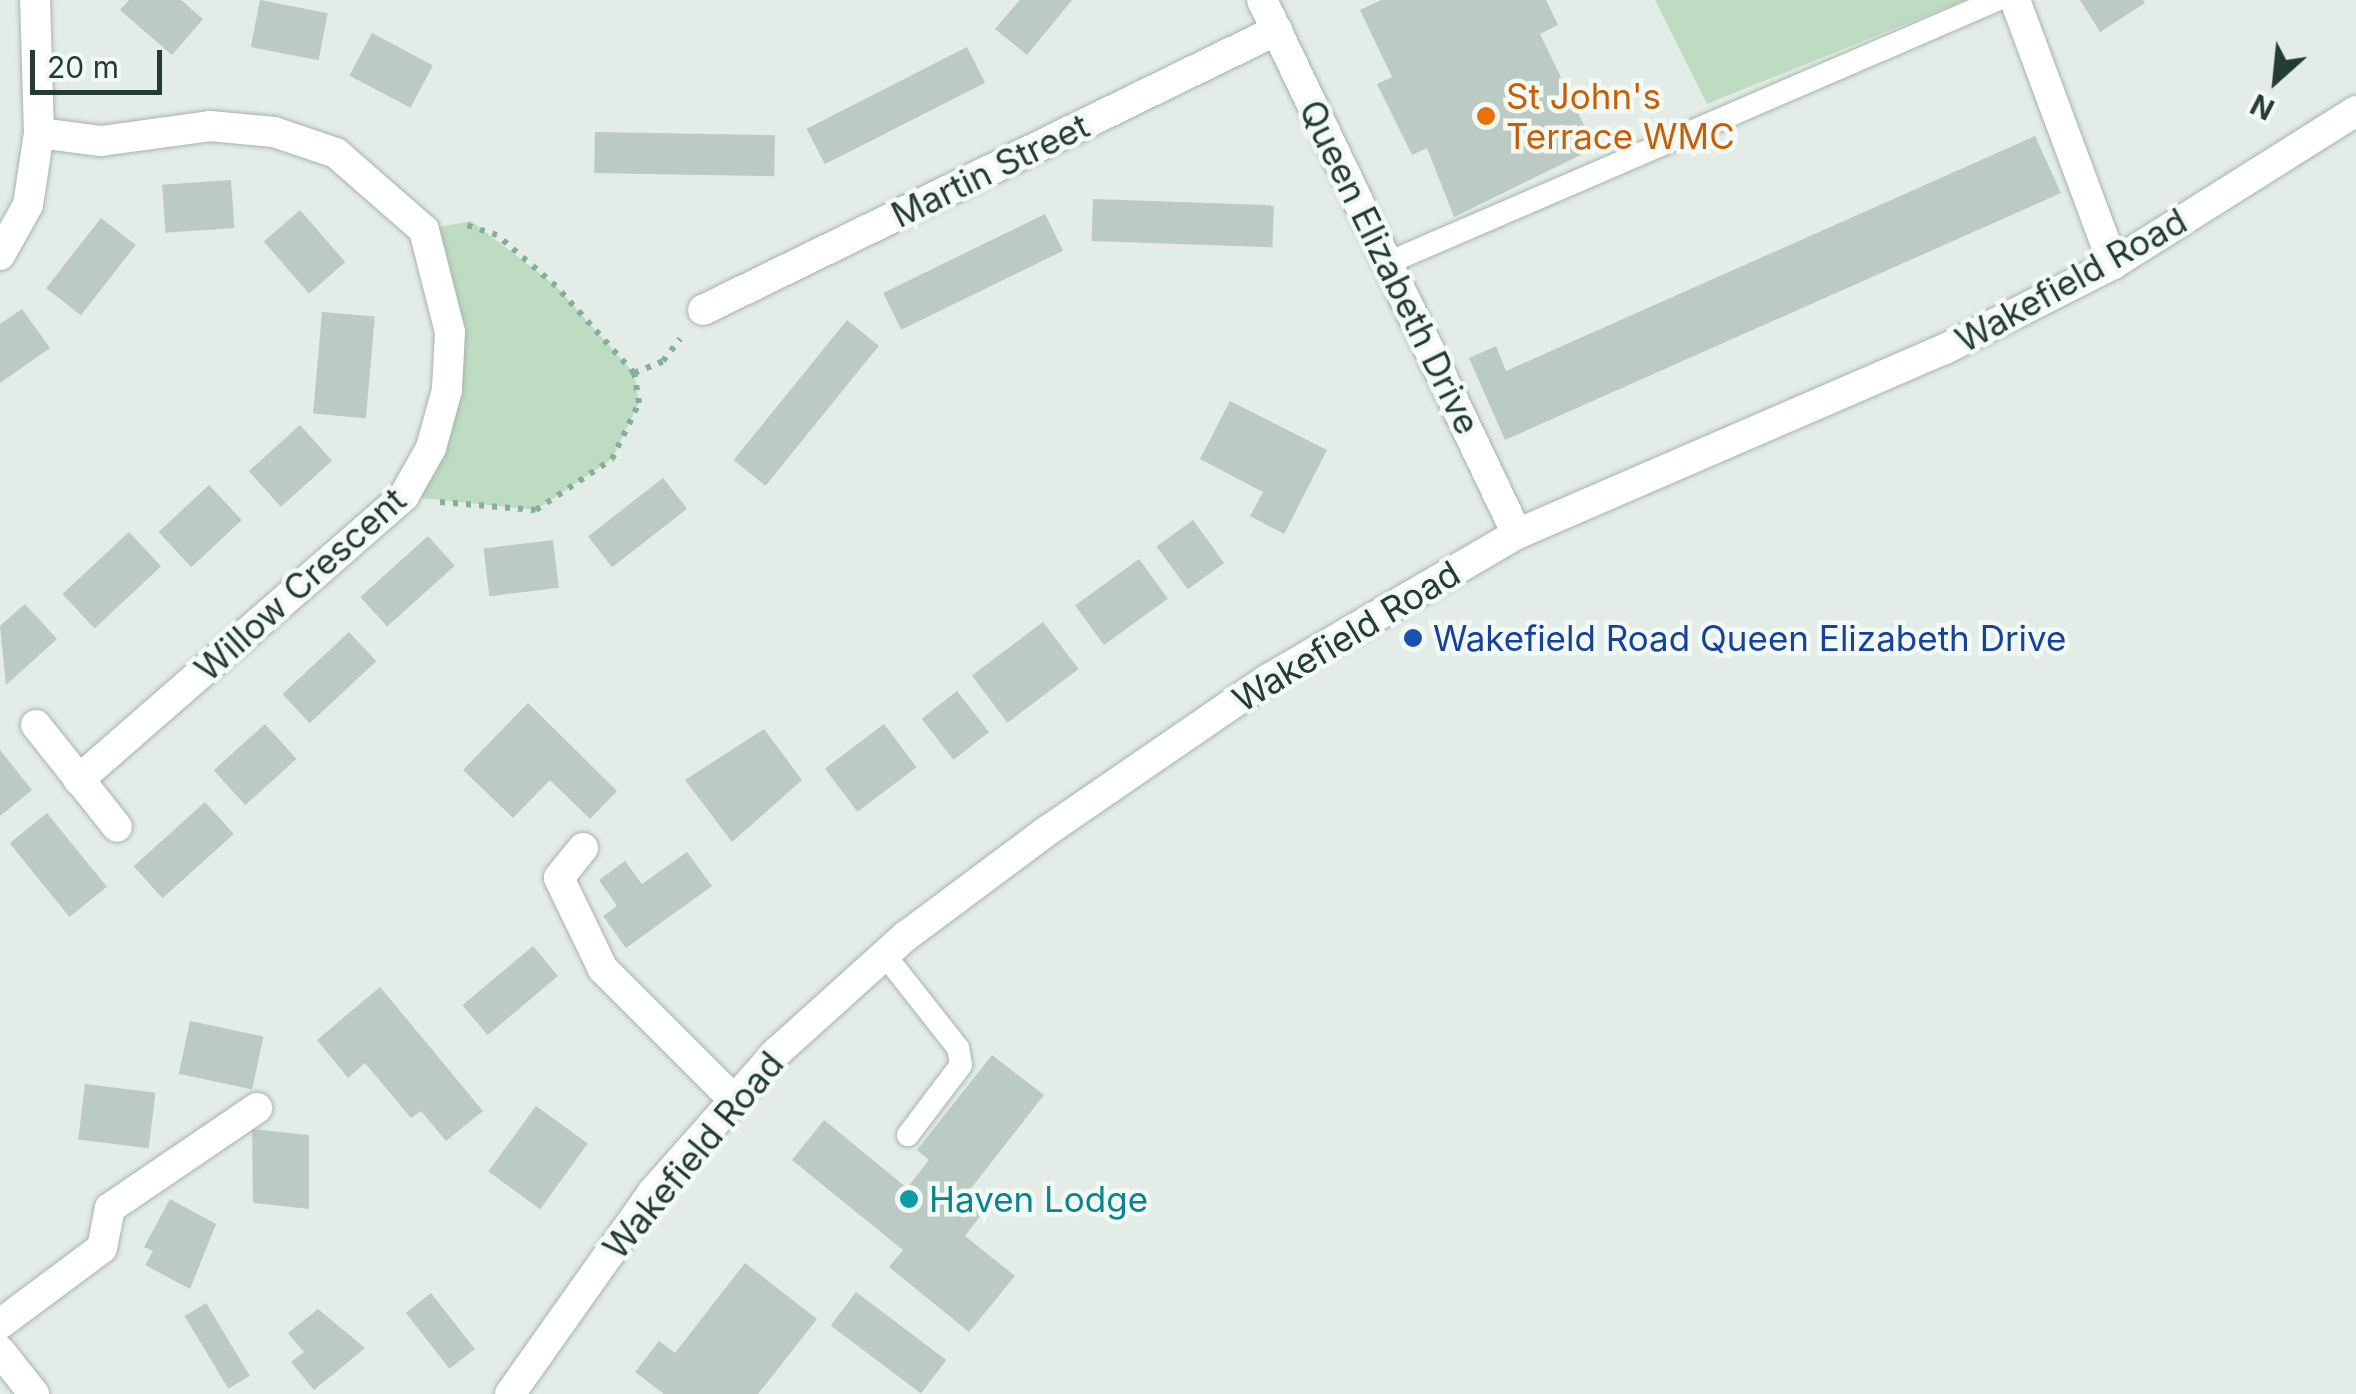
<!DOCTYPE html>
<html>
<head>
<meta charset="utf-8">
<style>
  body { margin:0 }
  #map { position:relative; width:2356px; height:1394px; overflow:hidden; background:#e3ece7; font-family:Inter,sans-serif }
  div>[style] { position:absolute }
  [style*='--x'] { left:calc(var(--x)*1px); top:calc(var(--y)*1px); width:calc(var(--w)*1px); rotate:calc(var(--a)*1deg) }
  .green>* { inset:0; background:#bddcc1 }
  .building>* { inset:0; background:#bbcac2; transform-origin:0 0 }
  .path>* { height:6px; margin-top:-3px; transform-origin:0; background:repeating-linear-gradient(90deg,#85ae9c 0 5px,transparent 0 13px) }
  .roads { filter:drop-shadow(0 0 2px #a6b4ad) drop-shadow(0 0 2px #a6b4ad) }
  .lane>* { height:22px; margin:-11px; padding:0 11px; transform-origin:11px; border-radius:11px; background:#fff }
  .street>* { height:30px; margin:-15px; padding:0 15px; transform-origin:15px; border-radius:15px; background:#fff }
  .secondary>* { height:30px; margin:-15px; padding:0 15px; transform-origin:15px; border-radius:15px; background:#fff }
  .dots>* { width:28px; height:28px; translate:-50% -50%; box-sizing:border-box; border:5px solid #f3f9f5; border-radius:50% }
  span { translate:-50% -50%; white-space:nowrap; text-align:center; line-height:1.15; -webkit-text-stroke:9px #f3f9f5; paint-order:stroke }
  .food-label { font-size:35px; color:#c56008 }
  .left { translate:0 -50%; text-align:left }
  .street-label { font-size:35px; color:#243d33 }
  .transit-label { font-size:35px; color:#164399 }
  .culture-label { font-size:35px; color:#0d838f }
  .north { position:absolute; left:2226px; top:30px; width:100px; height:100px; -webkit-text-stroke:8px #f3f9f5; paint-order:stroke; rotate:207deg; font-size:28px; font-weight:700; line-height:40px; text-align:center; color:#243d33 }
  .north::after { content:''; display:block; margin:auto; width:35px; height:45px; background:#243d33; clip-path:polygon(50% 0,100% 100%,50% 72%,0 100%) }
  .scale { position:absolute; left:30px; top:50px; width:132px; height:45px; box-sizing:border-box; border:5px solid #243d33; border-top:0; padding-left:12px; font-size:30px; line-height:35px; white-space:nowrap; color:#243d33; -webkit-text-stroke:8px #f3f9f5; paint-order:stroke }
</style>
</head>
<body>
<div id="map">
  <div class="green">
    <i style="clip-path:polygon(1655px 0,1965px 0,1707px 104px)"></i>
    <i style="clip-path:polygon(471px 221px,556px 286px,634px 373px,639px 403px,612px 459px,536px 510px,404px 496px,447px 390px,424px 230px)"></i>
  </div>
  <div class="building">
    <i style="clip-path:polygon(129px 0,181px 0,203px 19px,172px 55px,120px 10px)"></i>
    <i style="left:260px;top:0;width:69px;height:48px;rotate:11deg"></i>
    <i style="clip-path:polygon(1020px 0,1072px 0,1027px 55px,995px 29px)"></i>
    <i style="clip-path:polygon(1381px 0,1546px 0,1558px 25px,1540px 34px,1595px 148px,1454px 217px,1427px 148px,1412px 155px,1377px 84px,1392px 77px,1360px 10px)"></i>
    <i style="clip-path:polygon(2080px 0,2143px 0,2145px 3px,2100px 32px)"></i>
    <i style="left:372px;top:33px;width:69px;height:48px;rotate:28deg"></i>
    <i style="left:967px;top:47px;width:40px;height:180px;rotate:63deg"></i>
    <i style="left:595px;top:132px;width:180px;height:41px;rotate:1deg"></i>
    <i style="clip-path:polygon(2035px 136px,2061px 193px,1505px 440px,1469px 358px,1496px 346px,1506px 371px)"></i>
    <i style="left:231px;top:180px;width:48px;height:69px;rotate:86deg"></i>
    <i style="left:1093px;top:199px;width:181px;height:42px;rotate:2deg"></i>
    <i style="left:300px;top:210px;width:69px;height:48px;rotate:49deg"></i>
    <i style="left:1045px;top:214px;width:41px;height:180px;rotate:64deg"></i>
    <i style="left:101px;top:218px;width:44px;height:89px;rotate:38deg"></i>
    <i style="clip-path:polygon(22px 309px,50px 348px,0 383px,0 324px)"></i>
    <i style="left:322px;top:312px;width:53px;height:102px;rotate:5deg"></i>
    <i style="left:847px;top:320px;width:41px;height:180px;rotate:39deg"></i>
    <i style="clip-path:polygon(1230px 401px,1327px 450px,1284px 534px,1250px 516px,1263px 492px,1200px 459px)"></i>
    <i style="left:300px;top:425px;width:48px;height:69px;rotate:48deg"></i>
    <i style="left:663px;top:478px;width:39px;height:95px;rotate:52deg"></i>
    <i style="left:209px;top:485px;width:48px;height:69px;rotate:47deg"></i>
    <i style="left:1193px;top:520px;width:53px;height:45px;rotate:54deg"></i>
    <i style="left:129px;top:532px;width:47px;height:91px;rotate:47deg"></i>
    <i style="left:428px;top:536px;width:40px;height:91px;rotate:48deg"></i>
    <i style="left:553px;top:540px;width:48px;height:70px;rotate:83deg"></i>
    <i style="left:1139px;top:559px;width:49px;height:79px;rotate:54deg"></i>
    <i style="clip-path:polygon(25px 604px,57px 639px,6px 685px,0 626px)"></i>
    <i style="left:1043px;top:622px;width:59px;height:89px;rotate:53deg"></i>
    <i style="left:349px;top:632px;width:40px;height:91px;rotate:47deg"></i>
    <i style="left:957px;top:691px;width:52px;height:45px;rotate:52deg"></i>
    <i style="clip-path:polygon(528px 703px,617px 791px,590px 819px,550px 780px,513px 818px,463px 770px)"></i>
    <i style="left:265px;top:724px;width:47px;height:69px;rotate:48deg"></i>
    <i style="left:884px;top:724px;width:54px;height:74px;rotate:53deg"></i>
    <i style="clip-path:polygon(764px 729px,802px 780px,732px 842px,685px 780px)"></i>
    <i style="clip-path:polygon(0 750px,32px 790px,0 816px)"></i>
    <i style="left:205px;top:802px;width:43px;height:96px;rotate:48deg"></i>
    <i style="left:47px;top:813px;width:95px;height:48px;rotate:51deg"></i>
    <i style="clip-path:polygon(687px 852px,712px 886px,626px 948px,603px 916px,617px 906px,599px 880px,625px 861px,642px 884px)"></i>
    <i style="left:533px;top:946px;width:39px;height:92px;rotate:50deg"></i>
    <i style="clip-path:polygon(380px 987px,483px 1111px,446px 1141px,421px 1111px,411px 1118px,365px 1063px,348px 1078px,317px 1040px)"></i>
    <i style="left:190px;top:1021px;width:75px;height:54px;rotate:12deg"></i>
    <i style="clip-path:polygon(992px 1055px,1044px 1095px,969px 1191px,988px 1206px,965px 1236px,1015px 1276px,969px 1332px,889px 1267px,903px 1250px,792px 1160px,824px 1120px,907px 1188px,929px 1160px,917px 1150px)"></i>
    <i style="left:85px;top:1084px;width:71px;height:56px;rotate:7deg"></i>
    <i style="left:536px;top:1106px;width:64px;height:81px;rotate:36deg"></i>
    <i style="clip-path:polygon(252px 1129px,309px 1135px,309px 1209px,253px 1203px)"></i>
    <i style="clip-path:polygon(170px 1199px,216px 1224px,190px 1289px,145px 1265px,153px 1251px,144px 1247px)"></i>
    <i style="clip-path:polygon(745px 1263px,817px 1319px,758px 1394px,664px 1394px,635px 1372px,659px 1341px,675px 1353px)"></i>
    <i style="left:856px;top:1292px;width:113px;height:42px;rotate:37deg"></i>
    <i style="left:431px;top:1293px;width:71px;height:32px;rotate:52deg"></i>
    <i style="left:206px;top:1303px;width:85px;height:25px;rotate:59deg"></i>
    <i style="clip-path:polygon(318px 1309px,365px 1348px,314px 1390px,291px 1362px,304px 1352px,288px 1333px)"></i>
  </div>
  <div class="path">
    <i style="--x:634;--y:373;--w:31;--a:-22"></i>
    <i style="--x:663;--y:361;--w:28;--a:-52"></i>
    <i style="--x:440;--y:502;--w:96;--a:4.8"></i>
    <i style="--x:536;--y:510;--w:92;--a:-33.9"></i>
    <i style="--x:612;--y:459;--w:62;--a:-64.3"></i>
    <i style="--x:639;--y:403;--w:30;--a:-99"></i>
    <i style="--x:634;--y:373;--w:117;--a:-131.9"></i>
    <i style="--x:556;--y:286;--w:78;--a:-139.2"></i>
    <i style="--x:497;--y:235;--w:38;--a:-162"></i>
  </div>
  <div class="roads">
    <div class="lane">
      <i style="--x:1390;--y:262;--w:661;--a:-23.35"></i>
      <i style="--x:884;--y:954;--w:120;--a:51.8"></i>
      <i style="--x:958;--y:1048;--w:17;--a:80"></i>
      <i style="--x:961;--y:1065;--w:88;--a:127.1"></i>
    </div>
    <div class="street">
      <i style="--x:1262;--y:0;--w:592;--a:64.47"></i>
      <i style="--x:2015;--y:0;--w:282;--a:69.6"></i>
      <i style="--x:39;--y:133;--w:63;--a:7.4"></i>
      <i style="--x:101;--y:141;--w:110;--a:-7.8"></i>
      <i style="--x:210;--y:126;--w:64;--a:5.4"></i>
      <i style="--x:274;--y:132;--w:65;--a:18.7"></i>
      <i style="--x:336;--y:153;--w:117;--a:41.2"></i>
      <i style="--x:424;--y:230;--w:105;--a:75.7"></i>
      <i style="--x:450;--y:332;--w:58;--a:93"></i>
      <i style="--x:447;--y:390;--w:60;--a:105.4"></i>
      <i style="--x:431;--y:448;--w:55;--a:119.4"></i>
      <i style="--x:404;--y:496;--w:432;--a:138.9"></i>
      <i style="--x:0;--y:255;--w:57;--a:-60.8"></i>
      <i style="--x:28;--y:205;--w:73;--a:-81.3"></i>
      <i style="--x:39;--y:133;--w:133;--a:-91.7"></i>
      <i style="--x:703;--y:310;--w:639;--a:-26"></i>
      <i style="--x:36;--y:725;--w:130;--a:51.5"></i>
      <i style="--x:583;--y:848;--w:38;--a:129"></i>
      <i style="--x:559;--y:878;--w:101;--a:64.2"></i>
      <i style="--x:603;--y:969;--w:184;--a:45"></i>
      <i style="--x:0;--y:1324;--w:127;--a:-36.7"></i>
      <i style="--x:102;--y:1248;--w:41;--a:-78.7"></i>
      <i style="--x:110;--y:1208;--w:178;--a:-34.2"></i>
      <i style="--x:0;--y:1351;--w:55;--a:51.7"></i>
    </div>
    <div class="secondary">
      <i style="--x:510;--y:1394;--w:247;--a:-54.7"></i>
      <i style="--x:653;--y:1192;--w:187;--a:-48.5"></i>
      <i style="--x:777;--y:1052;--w:173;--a:-42"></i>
      <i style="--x:906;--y:936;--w:176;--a:-36.7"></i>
      <i style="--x:1047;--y:831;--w:267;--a:-34.5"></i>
      <i style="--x:1267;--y:680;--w:290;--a:-30.3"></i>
      <i style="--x:1517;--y:534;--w:464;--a:-23.4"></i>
      <i style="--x:1943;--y:350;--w:191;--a:-26.8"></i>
      <i style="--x:2113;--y:264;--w:287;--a:-32.2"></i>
    </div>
  </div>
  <div class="dots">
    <i style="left:1486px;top:116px;background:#e8710a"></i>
    <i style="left:1413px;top:638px;background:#1a4fb4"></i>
    <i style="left:909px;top:1199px;background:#0f9aa8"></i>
  </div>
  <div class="food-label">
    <span class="left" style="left:1506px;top:116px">St John's<br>Terrace WMC</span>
  </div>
  <div class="street-label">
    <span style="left:990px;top:170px;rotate:-26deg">Martin Street</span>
    <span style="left:1390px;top:267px;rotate:64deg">Queen Elizabeth Drive</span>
    <span style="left:2071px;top:280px;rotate:-29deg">Wakefield Road</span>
    <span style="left:300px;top:584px;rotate:-42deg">Willow Crescent</span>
    <span style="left:1346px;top:636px;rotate:-31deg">Wakefield Road</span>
    <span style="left:693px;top:1155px;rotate:-50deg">Wakefield Road</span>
  </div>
  <div class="transit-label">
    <span class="left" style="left:1433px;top:638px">Wakefield Road Queen Elizabeth Drive</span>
  </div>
  <div class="culture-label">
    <span class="left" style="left:929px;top:1199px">Haven Lodge</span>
  </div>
  <div class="north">N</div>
  <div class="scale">20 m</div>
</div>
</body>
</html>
